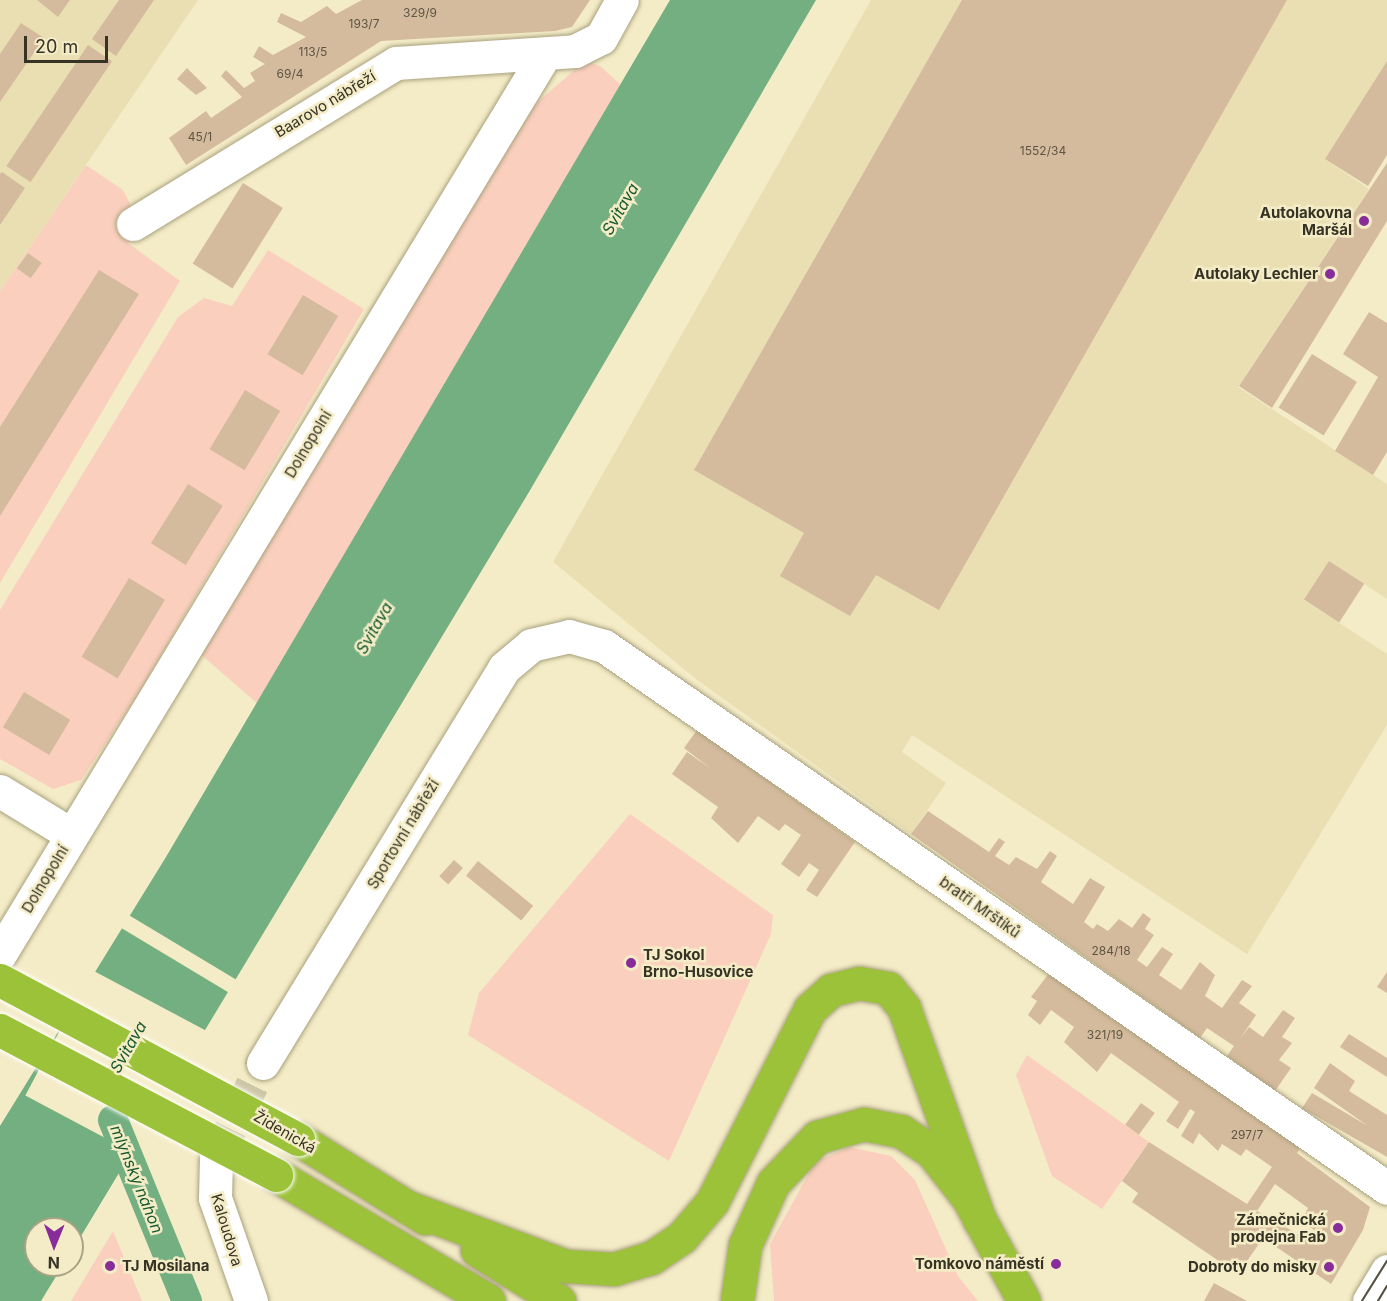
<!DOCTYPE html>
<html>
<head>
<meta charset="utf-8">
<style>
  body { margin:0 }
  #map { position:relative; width:1387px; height:1301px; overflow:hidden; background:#f4ecc7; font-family:Inter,sans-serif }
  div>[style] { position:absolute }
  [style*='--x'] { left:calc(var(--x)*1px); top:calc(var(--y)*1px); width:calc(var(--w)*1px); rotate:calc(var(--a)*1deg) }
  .built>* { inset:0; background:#e9dfb2 }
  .green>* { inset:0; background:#facfbe }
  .water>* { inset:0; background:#73af81 }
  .pier>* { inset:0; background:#f4ecc7; transform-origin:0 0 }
  .canal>* { height:30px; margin:-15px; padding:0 15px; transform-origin:15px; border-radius:15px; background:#73af81 }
  .building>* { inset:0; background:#d5bb9e; transform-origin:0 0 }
  .street-tunnel>* { height:33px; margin-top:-16.5px; transform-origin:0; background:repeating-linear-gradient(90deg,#cec7a7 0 33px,transparent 0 49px) }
  .roads { filter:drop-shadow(0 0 2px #a9a17e) drop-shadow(0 0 2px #a9a17e) }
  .street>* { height:33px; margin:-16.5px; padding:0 16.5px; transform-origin:16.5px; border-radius:16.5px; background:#fff }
  .highway>* { height:33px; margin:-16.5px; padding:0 16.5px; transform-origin:16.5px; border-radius:16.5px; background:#9cc23a }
  .tram>* { height:1.5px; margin:-0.75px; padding:0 0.75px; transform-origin:0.75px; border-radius:0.75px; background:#565240 }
  .bridges { filter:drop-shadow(0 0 2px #fff) drop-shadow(0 0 2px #fff) }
  .highway-bridge>* { height:33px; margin:-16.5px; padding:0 16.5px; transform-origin:16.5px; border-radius:16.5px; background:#9cc23a }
  .dots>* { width:16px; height:16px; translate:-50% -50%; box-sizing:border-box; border:3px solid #f4ecc7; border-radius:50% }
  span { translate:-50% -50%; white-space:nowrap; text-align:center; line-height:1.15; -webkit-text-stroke:5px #f4ecc7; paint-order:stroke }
  .number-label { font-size:12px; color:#5e5543 }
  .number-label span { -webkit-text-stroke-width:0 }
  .street-label { font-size:15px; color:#363325 }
  .poi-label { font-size:15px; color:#363325; font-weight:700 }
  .right { translate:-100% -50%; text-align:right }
  .left { translate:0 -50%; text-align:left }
  .water-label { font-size:16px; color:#15592e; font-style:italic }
  .north { position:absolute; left:24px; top:1217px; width:60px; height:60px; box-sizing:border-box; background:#f4ecc7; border:2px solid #a8a286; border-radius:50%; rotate:181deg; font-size:16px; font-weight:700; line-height:24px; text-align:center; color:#363325 }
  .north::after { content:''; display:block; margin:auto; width:21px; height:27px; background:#872c98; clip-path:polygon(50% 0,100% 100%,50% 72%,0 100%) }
  .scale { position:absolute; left:24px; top:36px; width:84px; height:27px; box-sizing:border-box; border:3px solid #363325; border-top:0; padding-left:8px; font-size:18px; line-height:21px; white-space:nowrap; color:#363325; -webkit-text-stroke:4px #f4ecc7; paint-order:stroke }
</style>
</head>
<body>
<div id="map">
  <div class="built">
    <i style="clip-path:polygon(0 0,198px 0,0 291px)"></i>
    <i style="clip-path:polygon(871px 0,1387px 0,1387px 61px,1325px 159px,1369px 189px,1238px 387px,1387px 484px,1387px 599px,1329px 561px,1304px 600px,1387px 654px,1387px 725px,1247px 954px,912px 735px,902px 752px,946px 783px,911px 834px,696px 679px,553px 562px)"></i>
  </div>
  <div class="green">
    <i style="clip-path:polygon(585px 61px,600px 66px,621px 85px,257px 703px,198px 652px,520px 117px)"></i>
    <i style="clip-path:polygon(86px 165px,123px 190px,145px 234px,128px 243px,180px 281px,0 583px,0 291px)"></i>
    <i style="clip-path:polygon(268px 250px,364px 309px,140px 691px,81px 780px,53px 789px,0 759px,0 610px,178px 317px,204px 298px,232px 306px)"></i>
    <i style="clip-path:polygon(630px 814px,773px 915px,771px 934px,669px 1161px,468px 1035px,479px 993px)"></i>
    <i style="clip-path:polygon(1027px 1055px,1149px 1142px,1102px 1209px,1052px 1176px,1016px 1075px)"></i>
    <i style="clip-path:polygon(849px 1147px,891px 1156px,915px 1180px,958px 1276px,978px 1301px,774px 1301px,770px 1244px,815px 1162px)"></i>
    <i style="clip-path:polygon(113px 1231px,142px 1301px,71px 1301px)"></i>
  </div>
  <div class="water">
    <i style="clip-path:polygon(670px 0,816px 0,529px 492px,72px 1251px,72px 1229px,36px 1229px,36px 1265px,63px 1265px,41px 1301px,0 1301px,0 1126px,166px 857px)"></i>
  </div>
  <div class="pier">
    <i style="left:127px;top:914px;width:130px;height:15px;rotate:31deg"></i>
    <i style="left:92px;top:970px;width:131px;height:142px;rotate:28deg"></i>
  </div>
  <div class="canal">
    <i style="--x:113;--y:1120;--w:196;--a:67.8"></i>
  </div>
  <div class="building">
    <i style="clip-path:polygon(37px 0,70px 0,58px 17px)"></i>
    <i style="clip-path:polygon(119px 0,154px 0,116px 56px,92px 39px)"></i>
    <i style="clip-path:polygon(362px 0,590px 0,572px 27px,555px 31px,381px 41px,186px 165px,169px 138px,206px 111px,211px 118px,242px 97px,221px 76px,226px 70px,244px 88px,255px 81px,250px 73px,265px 64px,253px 57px,259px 46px,273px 55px,306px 37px,277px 22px,281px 13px,301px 22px,327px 6px,336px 14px)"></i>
    <i style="clip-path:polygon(962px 0,1287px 0,939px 610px,876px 575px,850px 616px,780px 576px,804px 533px,694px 470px)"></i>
    <i style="clip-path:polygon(21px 23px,44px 38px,0 102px,0 54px)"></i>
    <i style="left:88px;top:45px;width:29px;height:146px;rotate:34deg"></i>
    <i style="clip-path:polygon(1387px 61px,1387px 155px,1368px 186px,1325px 159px)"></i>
    <i style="clip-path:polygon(187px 68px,207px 88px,196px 95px,177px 79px)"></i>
    <i style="clip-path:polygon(1387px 163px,1387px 221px,1272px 408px,1239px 386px)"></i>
    <i style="clip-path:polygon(2px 172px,25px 188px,0 225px,0 174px)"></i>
    <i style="left:243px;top:183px;width:47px;height:95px;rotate:32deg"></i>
    <i style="left:28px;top:253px;width:17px;height:19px;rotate:36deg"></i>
    <i style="clip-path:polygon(99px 270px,139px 294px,0 516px,0 427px)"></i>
    <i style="left:303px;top:295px;width:41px;height:69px;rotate:31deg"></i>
    <i style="clip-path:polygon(1369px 312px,1387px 323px,1387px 452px,1373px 475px,1335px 451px,1378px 377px,1343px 354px)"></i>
    <i style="left:1312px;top:354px;width:53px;height:63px;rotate:32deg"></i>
    <i style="left:245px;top:390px;width:41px;height:69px;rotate:31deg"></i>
    <i style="left:188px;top:484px;width:41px;height:70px;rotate:32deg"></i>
    <i style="left:1329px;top:561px;width:42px;height:46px;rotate:33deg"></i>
    <i style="left:129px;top:578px;width:42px;height:92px;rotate:31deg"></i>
    <i style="left:24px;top:692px;width:54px;height:41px;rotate:31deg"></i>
    <i style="clip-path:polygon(697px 730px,855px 842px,817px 897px,806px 890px,819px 870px,809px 863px,799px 877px,781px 864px,801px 835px,785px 824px,779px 831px,758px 816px,738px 843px,711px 818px,718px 807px,672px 774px,687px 752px,710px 768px,684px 748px)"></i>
    <i style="clip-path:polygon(928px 811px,989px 852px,999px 838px,1005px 842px,995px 856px,1009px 865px,1016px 857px,1037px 869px,1050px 851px,1057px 856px,1041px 882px,1073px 904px,1090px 878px,1105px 887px,1084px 922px,1093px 929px,1097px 924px,1108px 931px,1119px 919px,1132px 928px,1143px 913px,1151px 919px,1145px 929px,1154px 935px,1137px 960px,1147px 967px,1162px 947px,1173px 954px,1159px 975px,1181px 990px,1200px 962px,1215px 975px,1205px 996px,1222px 1008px,1242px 980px,1252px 986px,1239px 1003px,1256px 1015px,1240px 1039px,1249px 1027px,1263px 1037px,1283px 1010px,1295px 1018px,1282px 1037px,1292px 1043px,1279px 1060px,1291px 1068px,1275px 1091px,1227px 1056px,1234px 1046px,1207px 1028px,1200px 1038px,911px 834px)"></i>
    <i style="left:454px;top:860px;width:12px;height:22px;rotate:42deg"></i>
    <i style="left:478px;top:861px;width:71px;height:19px;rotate:39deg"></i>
    <i style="clip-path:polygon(evenodd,1053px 968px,1302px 1144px,1297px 1153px,1370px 1207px,1363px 1230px,1331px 1284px,1263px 1238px,1238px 1274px,1132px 1202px,1138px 1193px,1122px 1181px,1149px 1142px,1247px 1204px,1272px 1167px,1246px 1149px,1241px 1156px,1222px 1144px,1218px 1151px,1199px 1133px,1193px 1144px,1181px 1136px,1195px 1112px,1190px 1109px,1178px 1129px,1166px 1121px,1179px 1102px,1111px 1053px,1097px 1072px,1064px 1042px,1074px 1027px,1051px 1010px,1040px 1025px,1028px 1015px,1037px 1001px,1031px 997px,1053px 968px,1275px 1184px,1308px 1208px,1301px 1222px,1316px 1231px,1310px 1241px,1257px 1211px,1275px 1184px)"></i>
    <i style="clip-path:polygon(1387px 972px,1387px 993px,1377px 987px)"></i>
    <i style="clip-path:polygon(1349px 1034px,1387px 1058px,1387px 1077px,1340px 1047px)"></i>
    <i style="clip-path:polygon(1330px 1063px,1355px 1081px,1349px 1091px,1387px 1115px,1387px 1157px,1302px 1108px,1312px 1093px,1368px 1126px,1314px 1088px)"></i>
    <i style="left:1141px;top:1103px;width:17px;height:27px;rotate:36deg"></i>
    <i style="clip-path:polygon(1214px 1283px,1247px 1301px,1204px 1301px)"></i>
  </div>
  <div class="street-tunnel">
    <i style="--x:216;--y:1158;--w:106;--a:-63.7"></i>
  </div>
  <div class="roads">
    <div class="street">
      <i style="--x:133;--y:224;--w:308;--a:-31.5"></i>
      <i style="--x:396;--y:63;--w:179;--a:-3.8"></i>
      <i style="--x:575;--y:51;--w:29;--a:-27"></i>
      <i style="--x:601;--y:38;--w:43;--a:-61.1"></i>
      <i style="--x:0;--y:791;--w:84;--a:31.4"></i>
      <i style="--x:0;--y:954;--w:1052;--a:-58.8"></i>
      <i style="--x:263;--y:1063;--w:463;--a:-58.6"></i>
      <i style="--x:504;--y:668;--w:35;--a:-40"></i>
      <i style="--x:531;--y:645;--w:39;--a:-13"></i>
      <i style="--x:569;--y:636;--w:36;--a:16"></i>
      <i style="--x:604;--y:646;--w:952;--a:34.69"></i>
      <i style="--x:216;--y:1158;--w:40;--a:91.4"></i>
      <i style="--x:215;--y:1198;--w:109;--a:70.7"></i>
      <i style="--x:1369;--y:1301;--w:35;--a:-59"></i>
    </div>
    <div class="highway">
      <i style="--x:298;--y:1139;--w:150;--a:31.9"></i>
      <i style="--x:276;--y:1175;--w:247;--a:30.6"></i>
      <i style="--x:407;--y:1207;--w:170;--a:20.4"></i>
      <i style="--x:566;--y:1266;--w:48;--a:3.6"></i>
      <i style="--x:614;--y:1269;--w:39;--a:-17"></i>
      <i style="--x:651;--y:1258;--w:37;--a:-34"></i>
      <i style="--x:682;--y:1237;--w:46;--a:-49.4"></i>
      <i style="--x:712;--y:1202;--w:216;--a:-63.1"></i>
      <i style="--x:810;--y:1009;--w:28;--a:-42"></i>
      <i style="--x:831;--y:990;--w:29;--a:-14"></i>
      <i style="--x:859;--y:983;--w:29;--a:10"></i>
      <i style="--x:888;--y:988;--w:26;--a:51"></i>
      <i style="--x:904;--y:1008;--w:226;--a:70.4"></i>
      <i style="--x:477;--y:1250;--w:97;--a:31.9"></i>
      <i style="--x:737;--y:1301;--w:57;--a:-81.9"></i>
      <i style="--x:745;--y:1245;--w:68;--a:-65.7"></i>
      <i style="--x:773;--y:1183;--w:64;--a:-46.3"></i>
      <i style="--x:817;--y:1137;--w:49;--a:-15.5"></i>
      <i style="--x:864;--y:1124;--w:38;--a:11"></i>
      <i style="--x:901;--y:1131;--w:37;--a:34"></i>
      <i style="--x:932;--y:1152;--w:58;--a:52"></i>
      <i style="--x:968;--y:1198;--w:117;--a:61.5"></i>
    </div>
  </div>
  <div class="tram">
    <i style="--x:1362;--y:1301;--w:47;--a:-58"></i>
    <i style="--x:1378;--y:1301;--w:17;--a:-59"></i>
  </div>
  <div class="bridges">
    <div class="highway-bridge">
      <i style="--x:0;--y:980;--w:338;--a:28.1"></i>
      <i style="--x:0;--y:1030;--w:312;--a:27.7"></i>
    </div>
  </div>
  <div class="dots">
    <i style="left:1364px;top:221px;background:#872c98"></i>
    <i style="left:1330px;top:274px;background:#872c98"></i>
    <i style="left:631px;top:963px;background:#872c98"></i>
    <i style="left:1338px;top:1228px;background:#872c98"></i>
    <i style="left:1056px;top:1264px;background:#872c98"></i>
    <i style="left:110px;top:1266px;background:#872c98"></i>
    <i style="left:1329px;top:1267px;background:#872c98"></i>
  </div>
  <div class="number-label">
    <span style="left:420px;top:13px">329/9</span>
    <span style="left:364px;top:24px">193/7</span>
    <span style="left:313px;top:52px">113/5</span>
    <span style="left:290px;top:74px">69/4</span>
    <span style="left:200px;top:137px">45/1</span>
    <span style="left:1043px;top:151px">1552/34</span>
    <span style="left:1111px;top:951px">284/18</span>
    <span style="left:1105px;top:1035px">321/19</span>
    <span style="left:1247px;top:1135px">297/7</span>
  </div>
  <div class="street-label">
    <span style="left:325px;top:104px;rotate:-31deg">Baarovo nábřeží</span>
    <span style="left:308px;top:444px;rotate:-59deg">Dolnopolní</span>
    <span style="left:403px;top:834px;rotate:-59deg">Sportovní nábřeží</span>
    <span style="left:45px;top:879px;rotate:-59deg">Dolnopolní</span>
    <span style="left:980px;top:907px;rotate:35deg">bratří Mrštíků</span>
    <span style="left:285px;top:1132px;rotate:30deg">Židenická</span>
    <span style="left:227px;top:1230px;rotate:73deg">Kaloudova</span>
  </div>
  <div class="poi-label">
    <span class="right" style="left:1352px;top:221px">Autolakovna<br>Maršál</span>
    <span class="right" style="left:1318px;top:274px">Autolaky Lechler</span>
    <span class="left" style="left:643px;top:963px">TJ Sokol<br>Brno-Husovice</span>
    <span class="right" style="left:1326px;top:1228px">Zámečnická<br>prodejna Fab</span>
    <span class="right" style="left:1044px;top:1264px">Tomkovo náměstí</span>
    <span class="left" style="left:122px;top:1266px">TJ Mosilana</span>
    <span class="right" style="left:1317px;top:1267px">Dobroty do misky</span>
  </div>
  <div class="water-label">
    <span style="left:620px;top:209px;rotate:-60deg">Svitava</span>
    <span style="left:374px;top:628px;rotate:-60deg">Svitava</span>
    <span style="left:128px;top:1047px;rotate:-60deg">Svitava</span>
    <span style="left:137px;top:1179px;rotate:68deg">mlýnský náhon</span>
  </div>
  <div class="north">N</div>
  <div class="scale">20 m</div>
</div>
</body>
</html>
